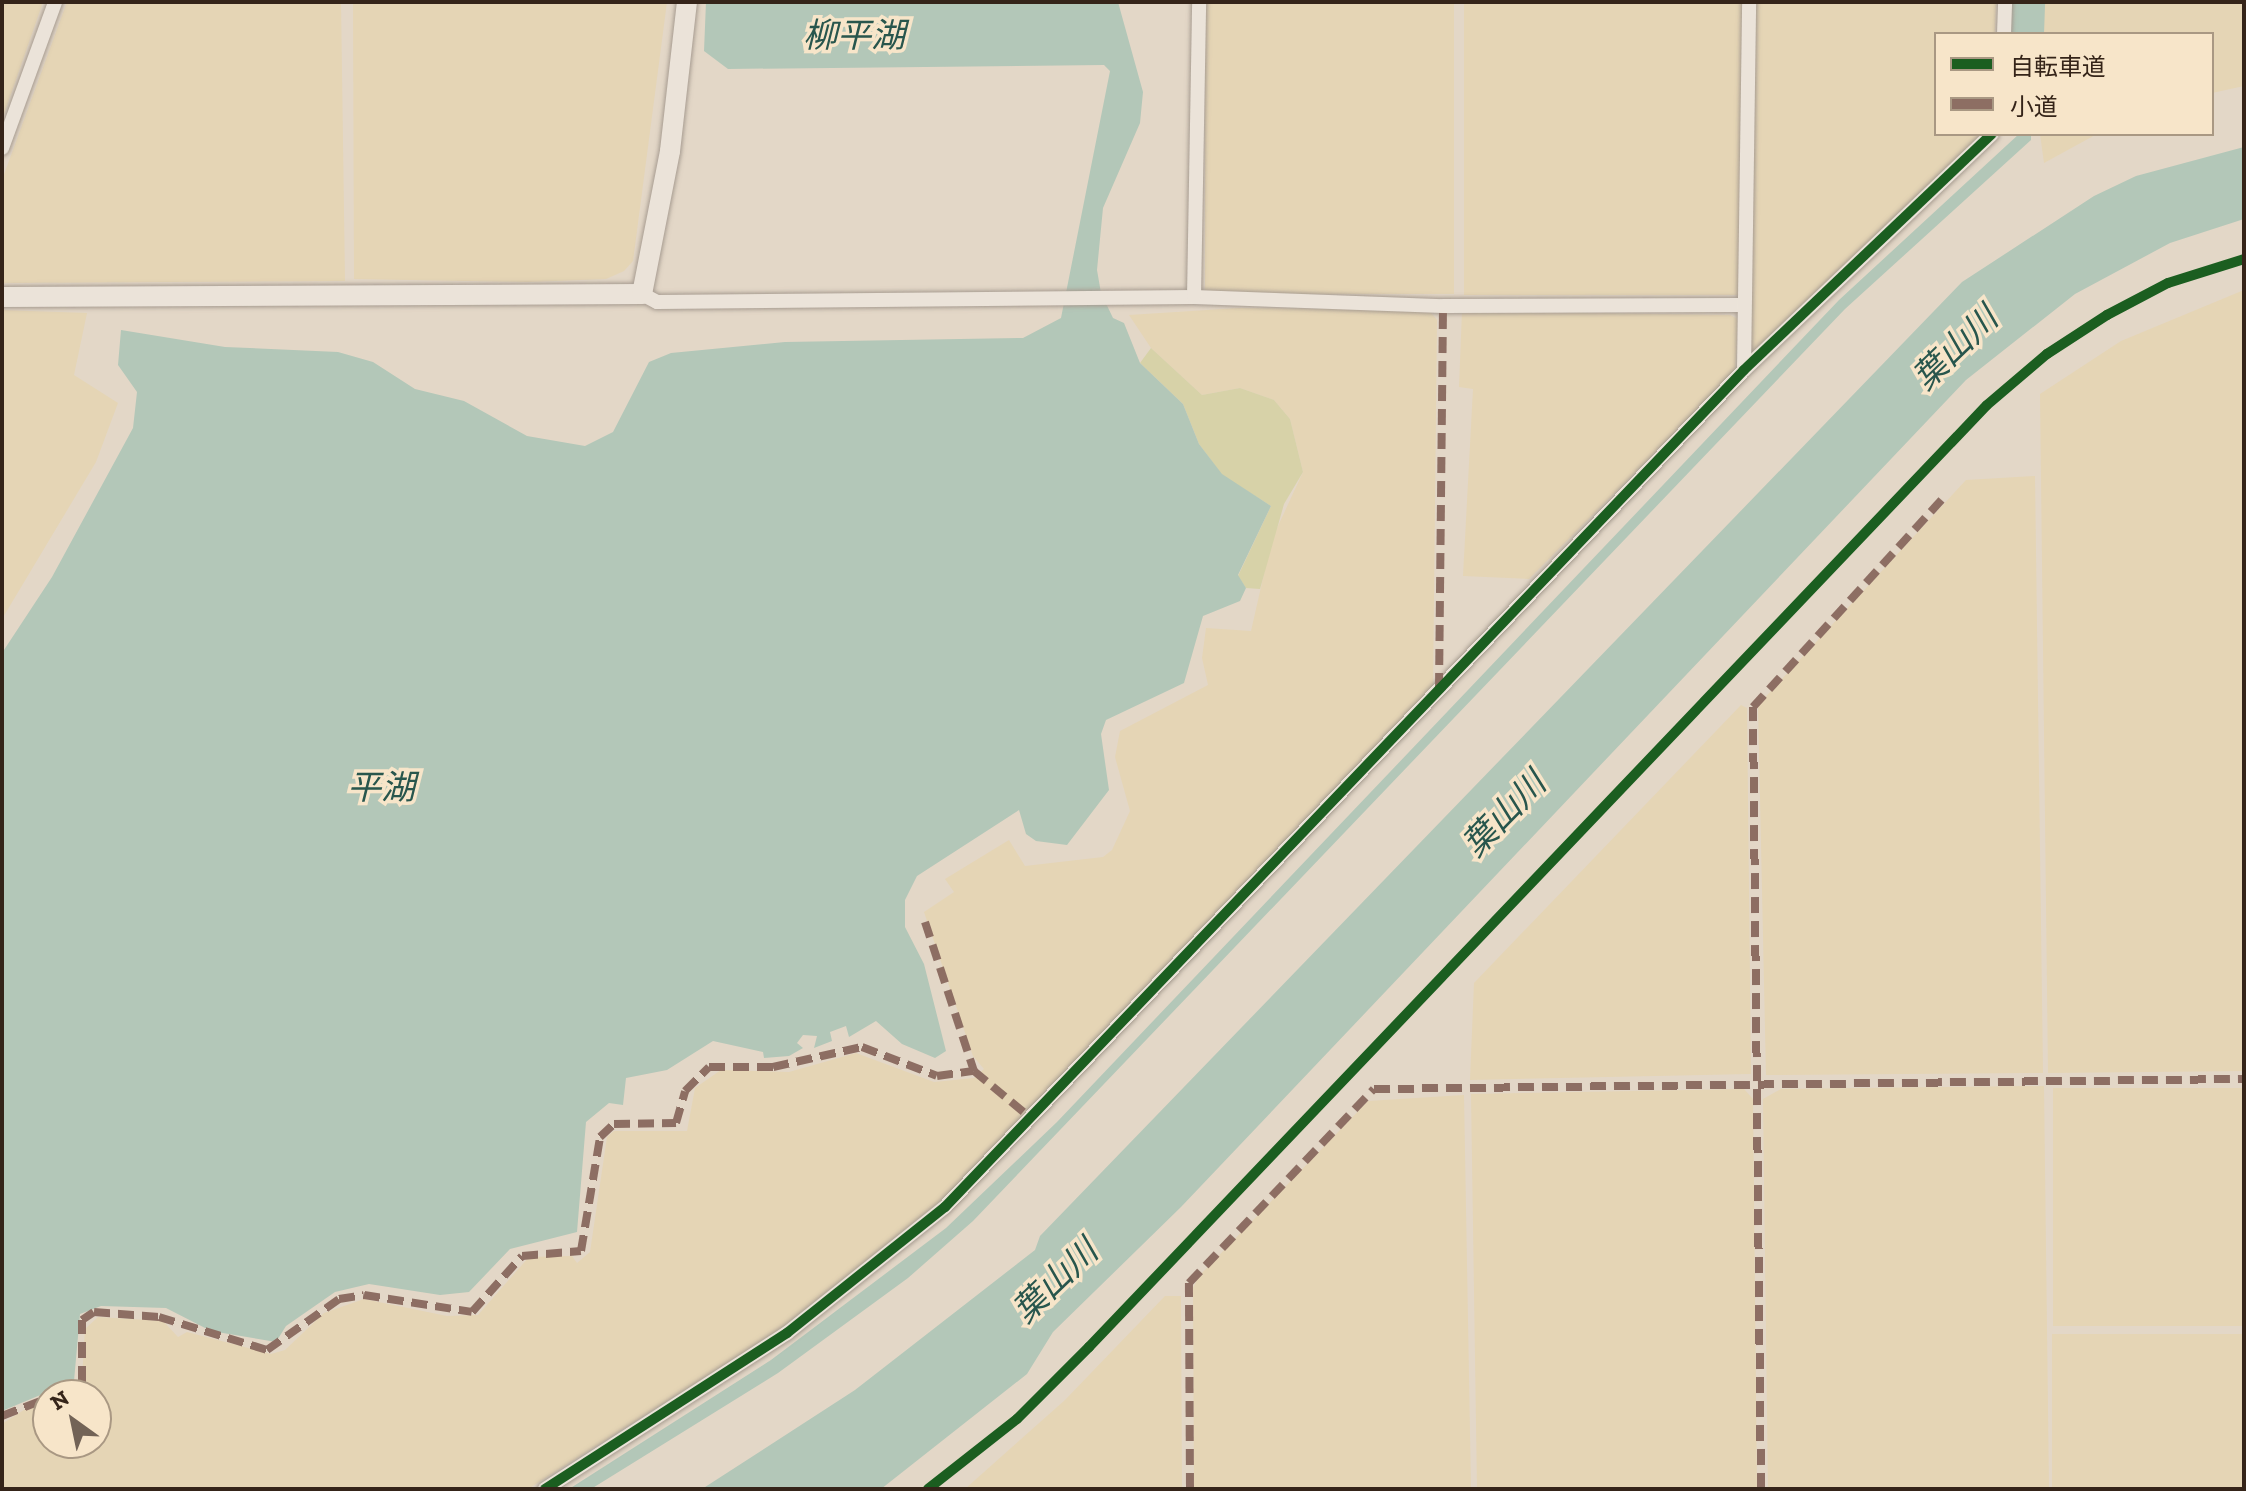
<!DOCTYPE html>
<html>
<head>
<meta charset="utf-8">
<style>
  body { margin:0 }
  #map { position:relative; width:2246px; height:1491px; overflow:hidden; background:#e3d7c7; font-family:"Zilla Slab","Noto Sans JP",serif }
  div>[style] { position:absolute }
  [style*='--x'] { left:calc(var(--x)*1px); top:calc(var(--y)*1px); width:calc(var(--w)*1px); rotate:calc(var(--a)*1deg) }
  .farmland>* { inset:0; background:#e5d5b5; transform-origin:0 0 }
  .green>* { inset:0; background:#d7d2a8 }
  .water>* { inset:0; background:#b3c7b8 }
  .river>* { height:34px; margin:-17px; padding:0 17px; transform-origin:17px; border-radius:17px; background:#b3c7b8 }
  .roads { filter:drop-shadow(0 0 2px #a79c91) drop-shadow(0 0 2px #a79c91) }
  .street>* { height:14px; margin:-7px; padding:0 7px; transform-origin:7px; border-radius:7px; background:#ebe3d9 }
  .secondary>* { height:20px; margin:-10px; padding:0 10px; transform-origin:10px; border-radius:10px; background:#ebe3d9 }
  .quiet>* { height:8px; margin-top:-4px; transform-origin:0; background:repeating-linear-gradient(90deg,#8d6e63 0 16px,transparent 0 24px) }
  .cycleway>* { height:10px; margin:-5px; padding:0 5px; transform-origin:5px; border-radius:5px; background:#1b5e20 }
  span { translate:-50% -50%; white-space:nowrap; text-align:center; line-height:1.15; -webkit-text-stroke:7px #f7e5c9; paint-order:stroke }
  .water-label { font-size:34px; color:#28564d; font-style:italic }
  .frame { position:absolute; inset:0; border:4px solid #352419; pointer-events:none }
  .legend { position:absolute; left:1934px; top:32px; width:280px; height:104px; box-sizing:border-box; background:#f7e5c9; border:2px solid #a99883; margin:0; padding:10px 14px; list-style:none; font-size:24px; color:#352419 }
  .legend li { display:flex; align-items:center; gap:16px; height:40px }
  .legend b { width:40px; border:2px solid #a99883 }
  .north { position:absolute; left:32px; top:1379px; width:80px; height:80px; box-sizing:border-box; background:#f7e5c9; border:2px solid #a99883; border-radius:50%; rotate:327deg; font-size:22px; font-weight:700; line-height:32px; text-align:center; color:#352419 }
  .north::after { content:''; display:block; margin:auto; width:28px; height:36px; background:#726356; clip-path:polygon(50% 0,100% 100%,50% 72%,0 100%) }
</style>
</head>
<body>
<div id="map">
  <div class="farmland">
    <i style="clip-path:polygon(2px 2px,43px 2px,2px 120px)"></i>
    <i style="clip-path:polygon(67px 2px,341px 2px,345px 281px,2px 283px,2px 180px)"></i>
    <i style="clip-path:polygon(353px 2px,667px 2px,633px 261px,624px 271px,606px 279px,529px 282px,354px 279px)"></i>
    <i style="left:1205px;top:2px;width:249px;height:292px"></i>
    <i style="left:1464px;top:2px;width:279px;height:293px"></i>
    <i style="clip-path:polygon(1753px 2px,1996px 2px,1995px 34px,1936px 34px,1936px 134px,1984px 134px,1750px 358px)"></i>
    <i style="clip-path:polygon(2042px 2px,2244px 2px,2244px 86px,2212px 93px,2212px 34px,2042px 34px)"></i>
    <i style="clip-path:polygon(2040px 134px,2097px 134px,2044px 163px)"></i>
    <i style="clip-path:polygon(2244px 290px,2244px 1071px,2048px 1073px,2040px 394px,2121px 341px)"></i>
    <i style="clip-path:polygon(1238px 308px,1429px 310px,1437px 320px,1433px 688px,1012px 1136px,897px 1243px,794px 1321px,528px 1489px,2px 1489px,2px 1424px,30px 1406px,48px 1406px,48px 1443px,96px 1443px,96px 1395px,81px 1395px,85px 1329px,98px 1317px,163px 1321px,178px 1337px,187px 1332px,271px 1354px,285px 1350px,324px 1313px,364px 1299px,447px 1316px,478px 1315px,529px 1257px,572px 1256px,577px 1263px,590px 1252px,607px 1137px,614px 1131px,687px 1131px,695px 1088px,721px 1070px,789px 1072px,856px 1053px,934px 1082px,974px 1078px,984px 1069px,973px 1056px,924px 912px,954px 892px,945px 879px,1009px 840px,1025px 866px,1103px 857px,1112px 850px,1130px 811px,1115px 757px,1120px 731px,1208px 685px,1202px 658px,1206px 628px,1251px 631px,1272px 539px,1303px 472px,1290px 419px,1274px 400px,1240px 388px,1202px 395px,1151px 348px,1129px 315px)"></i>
    <i style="clip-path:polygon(2px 310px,87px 313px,74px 375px,118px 403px,96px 462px,2px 619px)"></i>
    <i style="clip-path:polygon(1462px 311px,1730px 315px,1738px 319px,1735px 372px,1529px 579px,1463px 576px,1473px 389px,1459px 387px)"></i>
    <i style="clip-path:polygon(2035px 476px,2043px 1073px,1766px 1075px,1758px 705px,1966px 480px)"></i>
    <i style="clip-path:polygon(1741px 705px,1747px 708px,1751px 1074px,1470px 1080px,1474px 983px)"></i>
    <i style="clip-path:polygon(2044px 1086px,2049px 1489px,1768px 1489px,1763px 1099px,1781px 1089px)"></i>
    <i style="left:2244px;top:1088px;width:238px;height:191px;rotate:90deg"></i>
    <i style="clip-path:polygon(1744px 1089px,1753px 1099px,1757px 1489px,1477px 1489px,1471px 1094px)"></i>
    <i style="clip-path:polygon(1464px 1095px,1471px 1489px,1194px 1489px,1193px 1288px,1199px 1276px,1368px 1101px)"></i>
    <i style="clip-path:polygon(1165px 1296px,1181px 1296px,1182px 1489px,965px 1489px,1065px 1400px)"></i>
    <i style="left:2244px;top:1334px;width:155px;height:192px;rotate:90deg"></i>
  </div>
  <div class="green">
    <i style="clip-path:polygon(1151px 348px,1202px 395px,1240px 388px,1274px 400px,1290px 419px,1303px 472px,1284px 504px,1260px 589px,1246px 588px,1238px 576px,1271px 506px,1222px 475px,1199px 444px,1183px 404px,1140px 363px)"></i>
  </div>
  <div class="water">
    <i style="clip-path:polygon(706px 2px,1118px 2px,1143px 92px,1140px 123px,1103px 208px,1097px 270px,1101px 293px,1113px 318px,1124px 323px,1140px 363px,1183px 404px,1199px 444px,1222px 474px,1271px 506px,1238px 575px,1246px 588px,1240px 601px,1203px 616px,1184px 683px,1106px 720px,1101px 734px,1109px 790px,1067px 845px,1036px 841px,1026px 834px,1019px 810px,917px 876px,905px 900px,905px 927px,924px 964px,946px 1051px,935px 1058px,902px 1044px,876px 1021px,849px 1037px,846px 1026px,830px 1032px,832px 1041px,814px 1048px,817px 1036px,803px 1035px,797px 1043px,803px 1048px,789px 1056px,764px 1058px,763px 1052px,713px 1041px,667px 1070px,626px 1078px,623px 1105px,609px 1103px,586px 1122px,577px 1232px,510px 1249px,469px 1292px,440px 1295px,369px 1284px,335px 1292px,286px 1326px,276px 1342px,211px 1331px,166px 1308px,101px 1306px,80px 1314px,74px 1381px,2px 1411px,2px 653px,52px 577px,133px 428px,137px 392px,118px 365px,121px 330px,225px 347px,338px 352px,373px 362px,415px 389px,464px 401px,527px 436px,585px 446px,613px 432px,649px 362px,671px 353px,785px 342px,1023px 338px,1061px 318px,1110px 71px,1104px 65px,728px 69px,704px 51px)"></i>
    <i style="clip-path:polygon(2019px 134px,2031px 134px,2031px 140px,1845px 309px,973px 1221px,908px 1278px,778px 1373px,591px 1489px,569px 1489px,771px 1360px,946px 1228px,1057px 1122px,1839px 300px)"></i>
    <i style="clip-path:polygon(2244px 147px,2244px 219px,2170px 243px,2075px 294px,1966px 380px,1181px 1207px,1053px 1332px,1027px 1374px,881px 1489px,702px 1489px,855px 1390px,1035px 1250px,1040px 1236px,1962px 282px,2094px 196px,2136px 176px)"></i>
  </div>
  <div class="river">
    <i style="--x:2027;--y:34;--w:32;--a:-88"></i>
  </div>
  <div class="roads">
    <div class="street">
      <i style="--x:2004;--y:34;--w:32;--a:-88"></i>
      <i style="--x:2;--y:148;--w:155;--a:-70"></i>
      <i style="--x:642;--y:294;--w:17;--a:28"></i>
      <i style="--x:657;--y:302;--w:537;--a:-0.53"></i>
      <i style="--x:1194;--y:297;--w:249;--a:2.1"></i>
      <i style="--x:1443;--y:306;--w:297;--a:-0.2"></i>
      <i style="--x:1194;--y:297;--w:295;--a:-89"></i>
      <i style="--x:1744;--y:370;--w:368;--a:-89.2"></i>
      <i style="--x:545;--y:1489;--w:288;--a:-32.8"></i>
      <i style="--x:787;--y:1333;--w:202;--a:-38.6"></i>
      <i style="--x:945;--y:1207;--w:1157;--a:-46.33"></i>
      <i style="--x:1744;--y:370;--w:342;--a:-43.6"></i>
    </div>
    <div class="secondary">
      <i style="--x:2;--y:297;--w:640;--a:-0.27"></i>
      <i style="--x:642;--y:294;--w:146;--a:-78.9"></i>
      <i style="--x:670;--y:151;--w:150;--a:-83.5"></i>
    </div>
  </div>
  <div class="quiet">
    <i style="--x:1439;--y:689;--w:383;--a:-89.4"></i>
    <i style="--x:925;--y:922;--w:157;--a:71.8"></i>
    <i style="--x:974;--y:1071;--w:75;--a:39.6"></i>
    <i style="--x:70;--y:1395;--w:18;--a:-47"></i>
    <i style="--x:82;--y:1382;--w:62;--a:-90"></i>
    <i style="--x:82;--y:1320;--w:14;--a:-34"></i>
    <i style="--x:94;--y:1312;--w:65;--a:4.4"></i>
    <i style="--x:159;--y:1317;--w:113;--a:17"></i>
    <i style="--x:267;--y:1350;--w:88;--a:-35.3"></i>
    <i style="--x:339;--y:1299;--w:25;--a:-9"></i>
    <i style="--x:364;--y:1295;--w:109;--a:8.9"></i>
    <i style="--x:472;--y:1312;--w:75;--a:-48.2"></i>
    <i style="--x:522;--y:1256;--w:59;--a:-4.8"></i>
    <i style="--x:581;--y:1251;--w:116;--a:-80.5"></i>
    <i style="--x:600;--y:1137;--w:19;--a:-43"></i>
    <i style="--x:614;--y:1124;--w:62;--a:-0.9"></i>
    <i style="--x:676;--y:1123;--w:33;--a:-74"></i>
    <i style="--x:685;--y:1091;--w:34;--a:-45"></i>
    <i style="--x:709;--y:1067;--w:64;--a:0"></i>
    <i style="--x:773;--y:1067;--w:91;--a:-12.7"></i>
    <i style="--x:862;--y:1047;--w:80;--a:21.1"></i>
    <i style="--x:937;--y:1076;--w:37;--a:-8"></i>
    <i style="--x:2;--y:1416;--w:49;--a:-21.4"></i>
    <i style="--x:1190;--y:1489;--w:206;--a:-90.3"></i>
    <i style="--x:1189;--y:1283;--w:268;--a:-46.4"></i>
    <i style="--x:1374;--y:1089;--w:870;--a:-0.66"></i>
    <i style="--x:1761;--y:1489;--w:782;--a:-90.59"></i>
    <i style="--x:1753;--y:707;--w:284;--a:-47.7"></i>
  </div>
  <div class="cycleway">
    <i style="--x:545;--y:1489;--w:288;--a:-32.8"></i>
    <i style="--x:787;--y:1333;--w:202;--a:-38.6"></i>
    <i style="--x:945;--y:1207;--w:1157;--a:-46.33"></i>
    <i style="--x:1744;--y:370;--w:342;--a:-43.6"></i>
    <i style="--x:928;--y:1489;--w:113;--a:-38.2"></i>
    <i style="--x:1017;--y:1419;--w:102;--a:-45"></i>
    <i style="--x:1089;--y:1347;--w:1301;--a:-46.37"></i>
    <i style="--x:1987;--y:405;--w:79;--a:-40.4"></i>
    <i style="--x:2047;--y:354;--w:72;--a:-33"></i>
    <i style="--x:2107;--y:315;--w:69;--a:-27.7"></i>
    <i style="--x:2168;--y:283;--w:80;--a:-17.5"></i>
  </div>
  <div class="water-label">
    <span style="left:854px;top:36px">柳平湖</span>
    <span style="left:1955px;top:348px;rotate:-44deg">葉山川</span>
    <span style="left:381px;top:788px">平湖</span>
    <span style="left:1504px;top:814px;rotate:-46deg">葉山川</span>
    <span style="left:1055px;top:1281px;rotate:-44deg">葉山川</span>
  </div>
  <div class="frame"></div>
  <ul class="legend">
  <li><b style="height:10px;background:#1b5e20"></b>自転車道</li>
  <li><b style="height:10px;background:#8d6e63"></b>小道</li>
  </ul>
  <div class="north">N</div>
</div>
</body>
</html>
